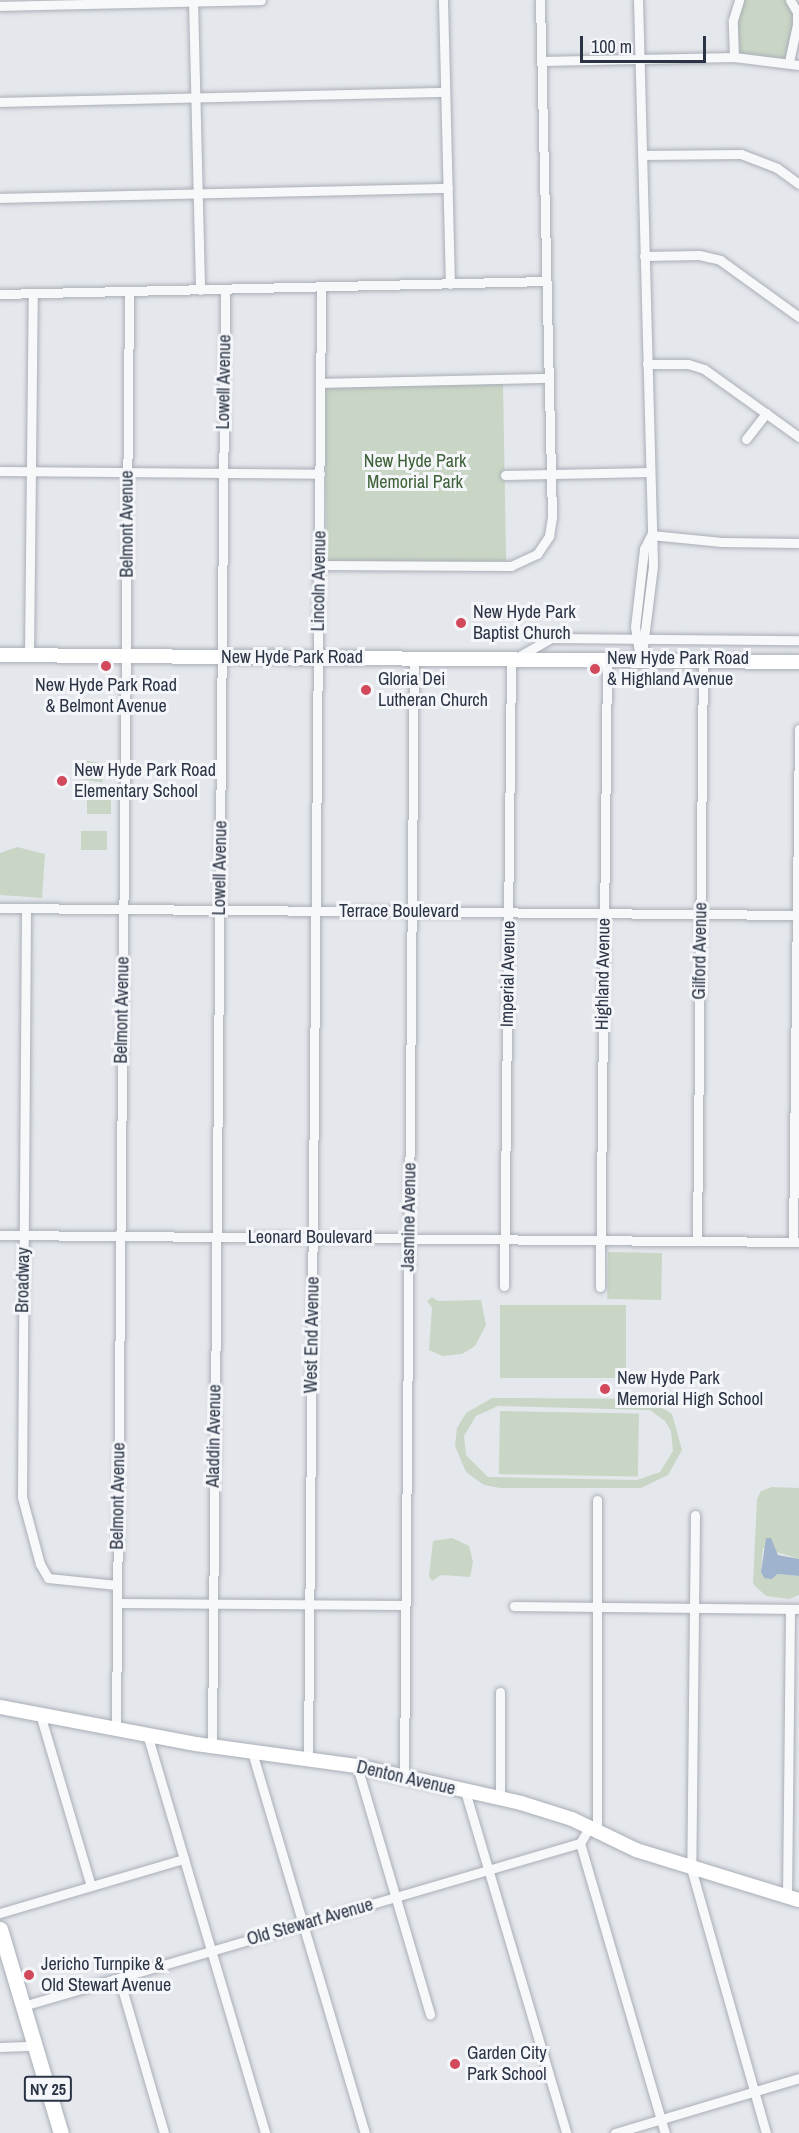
<!DOCTYPE html>
<html>
<head>
<meta charset="utf-8">
<style>
  body { margin:0 }
  #map { position:relative; width:799px; height:2133px; overflow:hidden; background:#e4e7ec; font-family:"Archivo Narrow",sans-serif }
  div>[style] { position:absolute }
  [style*='--x'] { left:calc(var(--x)*1px); top:calc(var(--y)*1px); width:calc(var(--w)*1px); rotate:calc(var(--a)*1deg) }
  .green>* { inset:0; background:#c9d6c5; transform-origin:0 0 }
  .water>* { inset:0; background:#9fb4cc }
  .roads { filter:drop-shadow(0 0 2px #a9aeb7) drop-shadow(0 0 2px #a9aeb7) }
  .street>* { height:9px; margin:-4.5px; padding:0 4.5px; transform-origin:4.5px; border-radius:4.5px; background:#f7f8fa }
  .secondary>* { height:14px; margin:-7px; padding:0 7px; transform-origin:7px; border-radius:7px; background:#fff }
  .primary>* { height:15px; margin:-7.5px; padding:0 7.5px; transform-origin:7.5px; border-radius:7.5px; background:#fff }
  .dots>* { width:16px; height:16px; translate:-50% -50%; box-sizing:border-box; border:3px solid #f4f6f9; border-radius:50% }
  span { translate:-50% -50%; white-space:nowrap; text-align:center; line-height:1.15; -webkit-text-stroke:6px #f4f6f9; paint-order:stroke }
  .shield-label span { padding:2px 4px; background:#f4f6f9; border:2px solid; border-radius:4px; -webkit-text-stroke-width:0 }
  .shield-label { font-size:16px; color:#2b3445; font-weight:700 }
  .street-label { font-size:18px; color:#2b3445 }
  .park-label { font-size:18px; color:#3f6138 }
  .poi-label { font-size:18px; color:#2b3445 }
  .left { translate:0 -50%; text-align:left }
  .scale { position:absolute; left:580px; top:36px; width:126px; height:27px; box-sizing:border-box; border:3px solid #2b3445; border-top:0; padding-left:8px; font-size:18px; line-height:21px; white-space:nowrap; color:#2b3445; -webkit-text-stroke:4px #f4f6f9; paint-order:stroke }
</style>
</head>
<body>
<div id="map">
  <div class="green">
    <i style="clip-path:polygon(743px 0,786px 0,794px 11px,794px 26px,786px 59px,736px 55px,735px 22px)"></i>
    <i style="left:503px;top:383px;width:178px;height:179px;rotate:89deg"></i>
    <i style="left:83px;top:760px;width:23px;height:19px;rotate:10deg"></i>
    <i style="left:87px;top:787px;width:24px;height:27px"></i>
    <i style="left:81px;top:831px;width:26px;height:19px"></i>
    <i style="clip-path:polygon(17px 847px,45px 854px,42px 898px,0 895px,0 853px)"></i>
    <i style="left:608px;top:1252px;width:54px;height:47px;rotate:1deg"></i>
    <i style="clip-path:polygon(432px 1297px,438px 1301px,481px 1300px,486px 1325px,475px 1346px,462px 1354px,443px 1356px,429px 1350px,432px 1308px,427px 1301px)"></i>
    <i style="left:500px;top:1305px;width:126px;height:73px"></i>
    <i style="clip-path:polygon(evenodd,492px 1398px,656px 1399px,656px 1404px,672px 1414px,682px 1450px,668px 1475px,641px 1488px,500px 1488px,484px 1485px,466px 1472px,455px 1446px,457px 1428px,466px 1413px,492px 1398px,498px 1406px,650px 1410px,665px 1421px,671px 1431px,673px 1451px,660px 1472px,637px 1480px,488px 1477px,466px 1455px,464px 1436px,476px 1416px,498px 1406px)"></i>
    <i style="left:500px;top:1411px;width:139px;height:63px;rotate:1deg"></i>
    <i style="clip-path:polygon(772px 1487px,799px 1488px,799px 1559px,763px 1548px,761px 1572px,764px 1578px,777px 1574px,799px 1576px,799px 1595px,789px 1599px,766px 1596px,753px 1584px,757px 1499px,761px 1491px)"></i>
    <i style="clip-path:polygon(452px 1538px,469px 1546px,473px 1562px,470px 1577px,441px 1575px,432px 1581px,429px 1576px,433px 1541px)"></i>
  </div>
  <div class="water">
    <i style="clip-path:polygon(766px 1538px,771px 1538px,778px 1555px,799px 1559px,799px 1576px,777px 1574px,772px 1579px,764px 1578px,761px 1572px)"></i>
  </div>
  <div class="roads">
    <div class="street">
      <i style="--x:193;--y:0;--w:290;--a:88.6"></i>
      <i style="--x:443;--y:0;--w:284;--a:88.6"></i>
      <i style="--x:638;--y:0;--w:566;--a:88.48"></i>
      <i style="--x:653;--y:566;--w:97;--a:97.1"></i>
      <i style="--x:0;--y:6;--w:261;--a:-1.3"></i>
      <i style="--x:734;--y:57;--w:37;--a:-92"></i>
      <i style="--x:733;--y:20;--w:21;--a:-73"></i>
      <i style="--x:541;--y:61;--w:193;--a:-1.2"></i>
      <i style="--x:734;--y:57;--w:65;--a:7"></i>
      <i style="--x:789;--y:62;--w:38;--a:-78"></i>
      <i style="--x:797;--y:25;--w:13;--a:-90"></i>
      <i style="--x:797;--y:12;--w:14;--a:-120"></i>
      <i style="--x:0;--y:102;--w:445;--a:-1.3"></i>
      <i style="--x:642;--y:155;--w:99;--a:-0.6"></i>
      <i style="--x:741;--y:154;--w:39;--a:21"></i>
      <i style="--x:777;--y:168;--w:27;--a:36"></i>
      <i style="--x:0;--y:198;--w:448;--a:-1.3"></i>
      <i style="--x:644;--y:256;--w:55;--a:-1"></i>
      <i style="--x:699;--y:255;--w:22;--a:13"></i>
      <i style="--x:720;--y:260;--w:97;--a:35.8"></i>
      <i style="--x:0;--y:294;--w:546;--a:-1.36"></i>
      <i style="--x:647;--y:364;--w:41;--a:0"></i>
      <i style="--x:688;--y:364;--w:17;--a:17"></i>
      <i style="--x:704;--y:369;--w:117;--a:35.6"></i>
      <i style="--x:321;--y:383;--w:227;--a:-1.3"></i>
      <i style="--x:746;--y:439;--w:33;--a:-52"></i>
      <i style="--x:0;--y:471;--w:320;--a:0.5"></i>
      <i style="--x:505;--y:475;--w:145;--a:-1.2"></i>
      <i style="--x:651;--y:535;--w:71;--a:5.6"></i>
      <i style="--x:722;--y:542;--w:77;--a:0.7"></i>
      <i style="--x:319;--y:565;--w:192;--a:0.3"></i>
      <i style="--x:511;--y:566;--w:29;--a:-25"></i>
      <i style="--x:537;--y:554;--w:22;--a:-56"></i>
      <i style="--x:549;--y:536;--w:19;--a:-81"></i>
      <i style="--x:552;--y:517;--w:517;--a:-91.33"></i>
      <i style="--x:29;--y:655;--w:361;--a:-89.4"></i>
      <i style="--x:640;--y:658;--w:31;--a:-99"></i>
      <i style="--x:635;--y:627;--w:79;--a:-83.4"></i>
      <i style="--x:644;--y:549;--w:13;--a:-63"></i>
      <i style="--x:0;--y:908;--w:799;--a:0.5"></i>
      <i style="--x:26;--y:908;--w:589;--a:90.39"></i>
      <i style="--x:22;--y:1497;--w:69;--a:75"></i>
      <i style="--x:40;--y:1564;--w:16;--a:60"></i>
      <i style="--x:48;--y:1578;--w:69;--a:5.8"></i>
      <i style="--x:0;--y:1235;--w:799;--a:0.5"></i>
      <i style="--x:697;--y:1241;--w:579;--a:-89.41"></i>
      <i style="--x:793;--y:1242;--w:513;--a:-89.33"></i>
      <i style="--x:504;--y:1286;--w:625;--a:-89.36"></i>
      <i style="--x:511;--y:661;--w:46;--a:-29.9"></i>
      <i style="--x:551;--y:638;--w:248;--a:0.5"></i>
      <i style="--x:600;--y:1287;--w:626;--a:-89.36"></i>
      <i style="--x:695;--y:1515;--w:353;--a:90.6"></i>
      <i style="--x:691;--y:1868;--w:275;--a:74.2"></i>
      <i style="--x:117;--y:1603;--w:288;--a:0.4"></i>
      <i style="--x:514;--y:1606;--w:285;--a:0.6"></i>
      <i style="--x:500;--y:1692;--w:106;--a:90"></i>
      <i style="--x:40;--y:1714;--w:179;--a:73.5"></i>
      <i style="--x:116;--y:1728;--w:1436;--a:-89.48"></i>
      <i style="--x:147;--y:1734;--w:416;--a:73.5"></i>
      <i style="--x:212;--y:1746;--w:1456;--a:-89.49"></i>
      <i style="--x:252;--y:1752;--w:397;--a:73.5"></i>
      <i style="--x:308;--y:1759;--w:1471;--a:-89.49"></i>
      <i style="--x:357;--y:1766;--w:259;--a:73.6"></i>
      <i style="--x:404;--y:1776;--w:1118;--a:-89.49"></i>
      <i style="--x:465;--y:1791;--w:357;--a:73.5"></i>
      <i style="--x:597;--y:1832;--w:332;--a:-90"></i>
      <i style="--x:580;--y:1843;--w:302;--a:73.7"></i>
      <i style="--x:787;--y:1898;--w:289;--a:-89.4"></i>
      <i style="--x:0;--y:1913;--w:192;--a:-16.4"></i>
      <i style="--x:119;--y:1978;--w:161;--a:73.8"></i>
      <i style="--x:23;--y:2006;--w:580;--a:-16.31"></i>
      <i style="--x:580;--y:1843;--w:17;--a:-59"></i>
      <i style="--x:0;--y:2047;--w:35;--a:-2"></i>
      <i style="--x:615;--y:2133;--w:192;--a:-16.6"></i>
    </div>
    <div class="secondary">
      <i style="--x:0;--y:655;--w:799;--a:0.5"></i>
      <i style="--x:0;--y:1707;--w:199;--a:10.7"></i>
      <i style="--x:196;--y:1744;--w:162;--a:7.8"></i>
      <i style="--x:357;--y:1766;--w:168;--a:12.7"></i>
      <i style="--x:521;--y:1803;--w:53;--a:17.4"></i>
      <i style="--x:572;--y:1819;--w:71;--a:25.8"></i>
      <i style="--x:636;--y:1850;--w:170;--a:17.1"></i>
    </div>
    <div class="primary">
      <i style="--x:0;--y:1929;--w:213;--a:73.4"></i>
    </div>
  </div>
  <div class="dots">
    <i style="left:461px;top:623px;background:#d1495b"></i>
    <i style="left:106px;top:666px;background:#d1495b"></i>
    <i style="left:595px;top:669px;background:#d1495b"></i>
    <i style="left:366px;top:690px;background:#d1495b"></i>
    <i style="left:62px;top:781px;background:#d1495b"></i>
    <i style="left:605px;top:1389px;background:#d1495b"></i>
    <i style="left:29px;top:1975px;background:#d1495b"></i>
    <i style="left:455px;top:2064px;background:#d1495b"></i>
  </div>
  <div class="shield-label">
    <span style="left:48px;top:2089px">NY 25</span>
  </div>
  <div class="street-label">
    <span style="left:224px;top:382px;rotate:-89deg">Lowell Avenue</span>
    <span style="left:127px;top:524px;rotate:-90deg">Belmont Avenue</span>
    <span style="left:319px;top:581px;rotate:-89deg">Lincoln Avenue</span>
    <span style="left:292px;top:657px">New Hyde Park Road</span>
    <span style="left:220px;top:868px;rotate:-89deg">Lowell Avenue</span>
    <span style="left:399px;top:911px">Terrace Boulevard</span>
    <span style="left:700px;top:951px;rotate:-89deg">Gilford Avenue</span>
    <span style="left:508px;top:974px;rotate:-89deg">Imperial Avenue</span>
    <span style="left:603px;top:974px;rotate:-89deg">Highland Avenue</span>
    <span style="left:122px;top:1010px;rotate:-89deg">Belmont Avenue</span>
    <span style="left:409px;top:1217px;rotate:-89deg">Jasmine Avenue</span>
    <span style="left:310px;top:1237px">Leonard Boulevard</span>
    <span style="left:23px;top:1280px;rotate:-89deg">Broadway</span>
    <span style="left:312px;top:1335px;rotate:-89deg">West End Avenue</span>
    <span style="left:214px;top:1436px;rotate:-89deg">Aladdin Avenue</span>
    <span style="left:118px;top:1496px;rotate:-89deg">Belmont Avenue</span>
    <span style="left:406px;top:1778px;rotate:13deg">Denton Avenue</span>
    <span style="left:310px;top:1922px;rotate:-16deg">Old Stewart Avenue</span>
  </div>
  <div class="park-label">
    <span style="left:415px;top:472px">New Hyde Park<br>Memorial Park</span>
  </div>
  <div class="poi-label">
    <span class="left" style="left:473px;top:623px">New Hyde Park<br>Baptist Church</span>
    <span class="left" style="left:607px;top:669px">New Hyde Park Road<br>&amp; Highland Avenue</span>
    <span class="left" style="left:378px;top:690px">Gloria Dei<br>Lutheran Church</span>
    <span style="left:106px;top:696px">New Hyde Park Road<br>&amp; Belmont Avenue</span>
    <span class="left" style="left:74px;top:781px">New Hyde Park Road<br>Elementary School</span>
    <span class="left" style="left:617px;top:1389px">New Hyde Park<br>Memorial High School</span>
    <span class="left" style="left:41px;top:1975px">Jericho Turnpike &amp;<br>Old Stewart Avenue</span>
    <span class="left" style="left:467px;top:2064px">Garden City<br>Park School</span>
  </div>
  <div class="scale">100 m</div>
</div>
</body>
</html>
